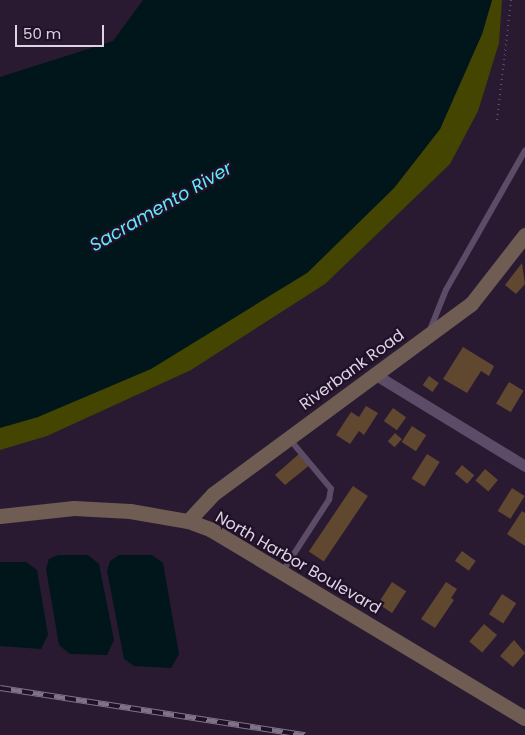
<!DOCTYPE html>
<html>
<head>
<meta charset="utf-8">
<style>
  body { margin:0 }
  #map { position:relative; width:525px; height:735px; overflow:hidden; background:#291a32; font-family:Poppins,sans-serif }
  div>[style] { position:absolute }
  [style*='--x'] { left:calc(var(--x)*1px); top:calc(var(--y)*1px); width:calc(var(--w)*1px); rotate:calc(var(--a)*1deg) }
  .green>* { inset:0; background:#444500 }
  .water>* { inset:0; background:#00161a }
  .building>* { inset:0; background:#5f4730; transform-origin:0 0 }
  .path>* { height:2px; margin-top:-1px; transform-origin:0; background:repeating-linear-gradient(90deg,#5f5268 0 1px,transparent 0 5px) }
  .lane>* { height:5.5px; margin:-2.75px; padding:0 2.75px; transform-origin:2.75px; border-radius:2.75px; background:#5c4c67 }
  .street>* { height:11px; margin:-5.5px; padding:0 5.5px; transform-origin:5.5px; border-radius:5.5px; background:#5c4c67 }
  .secondary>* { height:15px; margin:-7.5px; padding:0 7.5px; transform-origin:7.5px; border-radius:7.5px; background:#6f5c53 }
  .rail>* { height:5.5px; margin-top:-2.75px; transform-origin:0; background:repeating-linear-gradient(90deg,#201128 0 11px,#807388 0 22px); box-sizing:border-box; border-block:1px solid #807388 }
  span { translate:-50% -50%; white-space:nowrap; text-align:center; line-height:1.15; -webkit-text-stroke:4.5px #201128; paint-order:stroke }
  .street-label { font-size:16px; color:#ddd3e3 }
  .water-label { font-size:18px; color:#5febfb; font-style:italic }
  .scale { position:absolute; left:15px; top:25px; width:89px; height:22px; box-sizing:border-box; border:2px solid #ddd3e3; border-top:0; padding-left:6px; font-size:15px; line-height:18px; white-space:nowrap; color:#ddd3e3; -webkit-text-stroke:4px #201128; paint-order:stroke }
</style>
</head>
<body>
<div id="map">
  <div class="green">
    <i style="clip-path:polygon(492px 0,502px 0,499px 43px,478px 111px,450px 164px,325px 284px,191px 370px,47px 436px,0 450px,0 418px,307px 273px,394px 188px,440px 129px,482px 34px)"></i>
  </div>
  <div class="water">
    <i style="clip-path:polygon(143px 0,492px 0,482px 34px,440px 129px,394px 188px,307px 273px,151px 369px,38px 417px,0 428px,0 77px,113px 41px)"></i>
    <i style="clip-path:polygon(58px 555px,88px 555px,99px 564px,114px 640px,107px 655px,70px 654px,59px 645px,46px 569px,49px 559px)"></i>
    <i style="clip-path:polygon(119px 555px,152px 555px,163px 563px,179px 654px,171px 668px,134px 666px,124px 659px,107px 571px,110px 561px)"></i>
    <i style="clip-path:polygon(0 562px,26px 562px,37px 570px,48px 635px,41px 649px,0 646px)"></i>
  </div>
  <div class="building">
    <i style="clip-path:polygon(522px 263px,525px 284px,516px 294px,505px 285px)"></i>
    <i style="clip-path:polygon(463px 347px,494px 366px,489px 376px,481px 371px,467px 393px,443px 379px)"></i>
    <i style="left:429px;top:376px;width:12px;height:11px;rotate:35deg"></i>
    <i style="left:509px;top:382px;width:17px;height:25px;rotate:31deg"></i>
    <i style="clip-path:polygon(366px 406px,378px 413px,364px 435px,359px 431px,350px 444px,336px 435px,351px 412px,359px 417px)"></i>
    <i style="left:393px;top:408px;width:16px;height:16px;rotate:35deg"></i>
    <i style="left:412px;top:426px;width:17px;height:19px;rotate:33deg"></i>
    <i style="left:395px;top:433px;width:9px;height:11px;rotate:41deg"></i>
    <i style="clip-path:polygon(300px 453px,311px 464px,285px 485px,275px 475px)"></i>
    <i style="left:427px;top:454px;width:15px;height:29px;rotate:32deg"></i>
    <i style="left:462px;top:465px;width:16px;height:11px;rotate:40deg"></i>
    <i style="left:485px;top:469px;width:17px;height:15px;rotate:40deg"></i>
    <i style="left:353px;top:486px;width:18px;height:79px;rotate:34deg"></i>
    <i style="left:512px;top:488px;width:15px;height:27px;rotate:32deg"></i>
    <i style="clip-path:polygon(522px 511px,525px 513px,525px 546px,507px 534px)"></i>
    <i style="left:462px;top:551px;width:17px;height:12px;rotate:36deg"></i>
    <i style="left:392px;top:582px;width:17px;height:26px;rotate:33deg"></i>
    <i style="clip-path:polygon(446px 582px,457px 589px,451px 598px,454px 600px,435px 628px,421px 619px)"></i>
    <i style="left:502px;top:594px;width:17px;height:24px;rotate:33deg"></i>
    <i style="left:484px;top:624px;width:17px;height:23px;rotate:40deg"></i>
    <i style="clip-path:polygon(514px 640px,525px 653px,513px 667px,500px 656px)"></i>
  </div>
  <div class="path">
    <i style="--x:497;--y:120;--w:121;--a:-83.3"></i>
  </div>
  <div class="lane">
    <i style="--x:430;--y:330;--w:43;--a:-68.2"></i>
    <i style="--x:446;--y:290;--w:160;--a:-60.4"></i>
    <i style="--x:283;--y:571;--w:85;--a:-57.1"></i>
    <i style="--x:329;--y:500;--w:11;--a:-80"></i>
    <i style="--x:331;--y:489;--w:64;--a:-129.9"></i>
  </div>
  <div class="street">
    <i style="--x:376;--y:375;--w:175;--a:31.4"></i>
  </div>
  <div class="secondary">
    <i style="--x:0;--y:516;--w:74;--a:-6.2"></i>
    <i style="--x:74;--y:508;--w:56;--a:3.1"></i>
    <i style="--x:130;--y:511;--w:59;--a:9.8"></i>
    <i style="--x:188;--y:521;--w:23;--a:20"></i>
    <i style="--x:210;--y:529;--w:367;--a:31"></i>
    <i style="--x:188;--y:521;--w:37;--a:-47"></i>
    <i style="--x:213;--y:494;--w:320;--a:-36.4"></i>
    <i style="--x:471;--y:304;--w:88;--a:-52"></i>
  </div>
  <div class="rail">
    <i style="--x:0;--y:688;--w:309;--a:8.8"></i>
  </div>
  <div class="street-label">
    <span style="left:352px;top:370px;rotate:-36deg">Riverbank Road</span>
    <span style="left:298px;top:563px;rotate:30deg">North Harbor Boulevard</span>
  </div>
  <div class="water-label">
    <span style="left:161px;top:207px;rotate:-30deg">Sacramento River</span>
  </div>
  <div class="scale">50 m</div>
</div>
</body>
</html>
